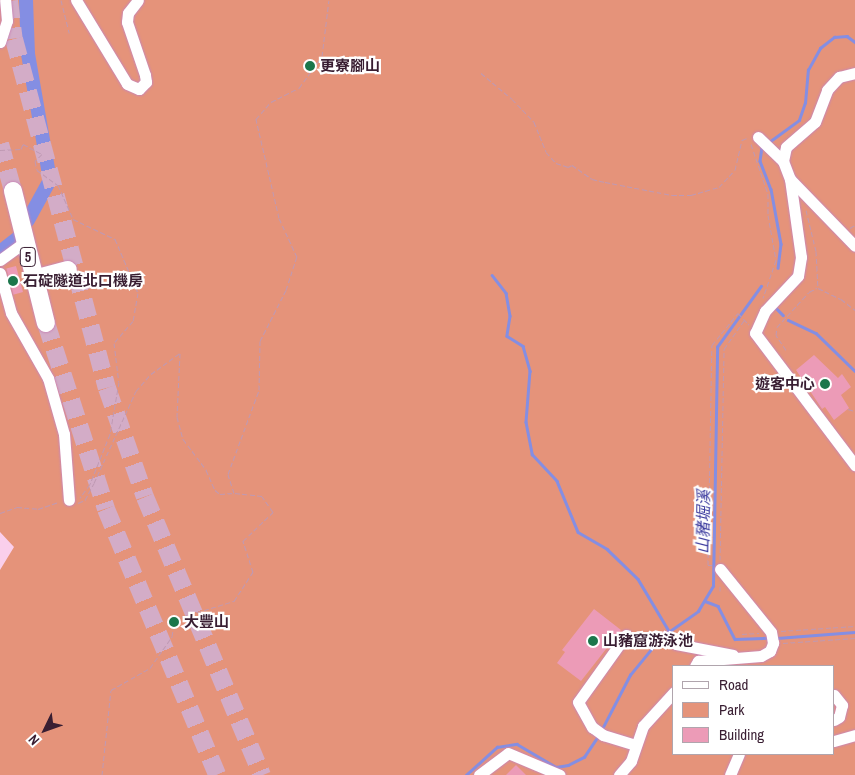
<!DOCTYPE html>
<html>
<head>
<meta charset="utf-8">
<style>
  body { margin:0 }
  #map { position:relative; width:855px; height:775px; overflow:hidden; background:#facfec; font-family:"Archivo Narrow","Noto Sans TC",sans-serif }
  div>[style] { position:absolute }
  [style*='--x'] { left:calc(var(--x)*1px); top:calc(var(--y)*1px); width:calc(var(--w)*1px); rotate:calc(var(--a)*1deg) }
  .green>* { inset:0; background:#e5937a }
  .stream>* { height:2.5px; margin:-1.25px; padding:0 1.25px; transform-origin:1.25px; border-radius:1.25px; background:#848ee3 }
  .river>* { height:14px; margin:-7px; padding:0 7px; transform-origin:7px; border-radius:7px; background:#848ee3 }
  .building>* { inset:0; background:#ec9bb7; transform-origin:0 0 }
  .highway-tunnel>* { height:18px; margin-top:-9px; transform-origin:0; background:repeating-linear-gradient(90deg,#d3acc7 0 18px,transparent 0 27px) }
  .path>* { height:1px; margin-top:-0.5px; transform-origin:0; background:repeating-linear-gradient(90deg,#bf99b3 0 5px,transparent 0 7.5px) }
  .roads { filter:drop-shadow(0 0 1px #c987b6) drop-shadow(0 0 1px #c987b6) }
  .minor>* { height:11px; margin:-5.5px; padding:0 5.5px; transform-origin:5.5px; border-radius:5.5px; background:#fff }
  .highway>* { height:18px; margin:-9px; padding:0 9px; transform-origin:9px; border-radius:9px; background:#fff }
  .dots>* { width:14px; height:14px; translate:-50% -50%; box-sizing:border-box; border:2px solid #fff; border-radius:50% }
  span { translate:-50% -50%; white-space:nowrap; text-align:center; line-height:1.15; -webkit-text-stroke:4.5px #fff; paint-order:stroke }
  .shield-label span { padding:1px 4px; background:#fff; border:1px solid; border-radius:4px; -webkit-text-stroke-width:0 }
  .shield-label { font-size:14px; color:#391e32; font-weight:700 }
  .poi-label { font-size:15px; color:#391e32; font-weight:700 }
  .left { translate:0 -50%; text-align:left }
  .right { translate:-100% -50%; text-align:right }
  .water-label { font-size:16px; color:#3c3b9e; font-style:italic }
  .legend { position:absolute; left:672px; top:665px; width:162px; height:90px; box-sizing:border-box; background:#fff; border:1px solid #b0a5ad; margin:0; padding:6px 9px; list-style:none; font-size:15px; color:#391e32 }
  .legend li { display:flex; align-items:center; gap:10px; height:25px }
  .legend b { width:25px; border:1px solid #b0a5ad }
  .north { position:absolute; left:20px; top:705px; width:50px; height:50px; -webkit-text-stroke:4px #fff; paint-order:stroke; rotate:228deg; font-size:14px; font-weight:700; line-height:20px; text-align:center; color:#391e32 }
  .north::after { content:''; display:block; margin:auto; width:18px; height:22px; background:#391e32; clip-path:polygon(50% 0,100% 100%,50% 72%,0 100%) }
</style>
</head>
<body>
<div id="map">
  <div class="green">
    <i style="clip-path:polygon(evenodd,0 0,855px 0,855px 775px,0 775px,0 570px,14px 547px,0 532px,0 0,674px 666px,834px 666px,834px 754px,674px 754px,674px 666px)"></i>
  </div>
  <div class="stream">
    <i style="--x:769;--y:142;--w:37;--a:-36"></i>
    <i style="--x:799;--y:120;--w:18;--a:-71"></i>
    <i style="--x:805;--y:103;--w:33;--a:-85"></i>
    <i style="--x:808;--y:70;--w:25;--a:-61"></i>
    <i style="--x:820;--y:48;--w:18;--a:-38"></i>
    <i style="--x:834;--y:37;--w:13;--a:-4"></i>
    <i style="--x:847;--y:36;--w:10;--a:37"></i>
    <i style="--x:762;--y:147;--w:14;--a:98"></i>
    <i style="--x:760;--y:161;--w:30;--a:69"></i>
    <i style="--x:771;--y:189;--w:56;--a:79.7"></i>
    <i style="--x:781;--y:244;--w:24;--a:97"></i>
    <i style="--x:492;--y:275;--w:23;--a:52"></i>
    <i style="--x:506;--y:293;--w:23;--a:80"></i>
    <i style="--x:510;--y:316;--w:20;--a:99"></i>
    <i style="--x:507;--y:336;--w:19;--a:32"></i>
    <i style="--x:523;--y:346;--w:26;--a:74"></i>
    <i style="--x:530;--y:371;--w:51;--a:94.5"></i>
    <i style="--x:526;--y:422;--w:33;--a:79"></i>
    <i style="--x:532;--y:454;--w:37;--a:47"></i>
    <i style="--x:557;--y:481;--w:55;--a:67.6"></i>
    <i style="--x:578;--y:532;--w:34;--a:30"></i>
    <i style="--x:607;--y:549;--w:43;--a:44.1"></i>
    <i style="--x:638;--y:579;--w:61;--a:59.2"></i>
    <i style="--x:776;--y:308;--w:10;--a:45"></i>
    <i style="--x:788;--y:320;--w:31;--a:25"></i>
    <i style="--x:816;--y:333;--w:54;--a:44.3"></i>
    <i style="--x:705;--y:601;--w:14;--a:21"></i>
    <i style="--x:718;--y:606;--w:37;--a:63"></i>
    <i style="--x:735;--y:639;--w:34;--a:-2"></i>
    <i style="--x:667;--y:633;--w:38;--a:-35"></i>
    <i style="--x:698;--y:611;--w:29;--a:-59"></i>
    <i style="--x:713;--y:586;--w:239;--a:-89"></i>
    <i style="--x:717;--y:347;--w:75;--a:-54.2"></i>
    <i style="--x:777;--y:638;--w:78;--a:-4.4"></i>
    <i style="--x:603;--y:727;--w:59;--a:-62.6"></i>
    <i style="--x:630;--y:675;--w:50;--a:-50.6"></i>
    <i style="--x:466;--y:775;--w:42;--a:-42.1"></i>
    <i style="--x:497;--y:747;--w:20;--a:-9"></i>
    <i style="--x:517;--y:744;--w:45;--a:30.5"></i>
    <i style="--x:556;--y:767;--w:12;--a:-9"></i>
    <i style="--x:568;--y:765;--w:18;--a:-27"></i>
    <i style="--x:584;--y:757;--w:23;--a:-56"></i>
  </div>
  <div class="river">
    <i style="--x:26;--y:0;--w:54;--a:87.9"></i>
    <i style="--x:28;--y:54;--w:128;--a:80.1"></i>
    <i style="--x:50;--y:180;--w:46;--a:118.8"></i>
    <i style="--x:0;--y:252;--w:23;--a:-38"></i>
  </div>
  <div class="building">
    <i style="left:16px;top:266px;width:27px;height:10px;rotate:75deg"></i>
    <i style="clip-path:polygon(814px 355px,838px 378px,842px 374px,851px 387px,841px 395px,849px 408px,834px 420px,825px 407px,822px 409px,796px 370px)"></i>
    <i style="clip-path:polygon(594px 609px,621px 630px,581px 681px,557px 663px,565px 652px,562px 650px)"></i>
    <i style="clip-path:polygon(516px 765px,526px 775px,506px 775px)"></i>
  </div>
  <div class="highway-tunnel">
    <i style="--x:9;--y:1;--w:38;--a:83"></i>
    <i style="--x:14;--y:39;--w:361;--a:75.1"></i>
    <i style="--x:107;--y:388;--w:115;--a:70.8"></i>
    <i style="--x:145;--y:497;--w:302;--a:67.2"></i>
    <i style="--x:0;--y:144;--w:49;--a:74.5"></i>
    <i style="--x:46;--y:323;--w:195;--a:72.1"></i>
    <i style="--x:106;--y:509;--w:288;--a:67.3"></i>
  </div>
  <div class="path">
    <i style="--x:61;--y:0;--w:34;--a:76"></i>
    <i style="--x:481;--y:73;--w:40;--a:40"></i>
    <i style="--x:512;--y:99;--w:32;--a:46"></i>
    <i style="--x:534;--y:122;--w:32;--a:68"></i>
    <i style="--x:546;--y:152;--w:15;--a:48"></i>
    <i style="--x:556;--y:163;--w:13;--a:18"></i>
    <i style="--x:568;--y:167;--w:4;--a:-27"></i>
    <i style="--x:572;--y:165;--w:24;--a:35"></i>
    <i style="--x:592;--y:179;--w:13;--a:13"></i>
    <i style="--x:605;--y:182;--w:68;--a:11"></i>
    <i style="--x:672;--y:195;--w:19;--a:0"></i>
    <i style="--x:691;--y:195;--w:29;--a:-16"></i>
    <i style="--x:719;--y:187;--w:23;--a:-47"></i>
    <i style="--x:735;--y:170;--w:31;--a:-77"></i>
    <i style="--x:742;--y:140;--w:5;--a:-22"></i>
    <i style="--x:751;--y:144;--w:53;--a:71.2"></i>
    <i style="--x:768;--y:194;--w:21;--a:90"></i>
    <i style="--x:768;--y:215;--w:46;--a:79.9"></i>
    <i style="--x:776;--y:260;--w:40;--a:108.9"></i>
    <i style="--x:0;--y:150;--w:21;--a:-3"></i>
    <i style="--x:21;--y:149;--w:5;--a:-68"></i>
    <i style="--x:23;--y:144;--w:21;--a:28"></i>
    <i style="--x:42;--y:154;--w:10;--a:135"></i>
    <i style="--x:35;--y:161;--w:9;--a:77"></i>
    <i style="--x:37;--y:170;--w:26;--a:36"></i>
    <i style="--x:58;--y:185;--w:37;--a:66"></i>
    <i style="--x:73;--y:219;--w:47;--a:25.5"></i>
    <i style="--x:115;--y:239;--w:59;--a:66.9"></i>
    <i style="--x:138;--y:293;--w:28;--a:100"></i>
    <i style="--x:133;--y:321;--w:29;--a:131"></i>
    <i style="--x:114;--y:343;--w:39;--a:83"></i>
    <i style="--x:119;--y:382;--w:53;--a:99.8"></i>
    <i style="--x:110;--y:434;--w:54;--a:111.8"></i>
    <i style="--x:90;--y:484;--w:17;--a:126"></i>
    <i style="--x:806;--y:210;--w:42;--a:76.3"></i>
    <i style="--x:816;--y:251;--w:37;--a:87"></i>
    <i style="--x:818;--y:288;--w:25;--a:26"></i>
    <i style="--x:841;--y:299;--w:18;--a:38"></i>
    <i style="--x:850;--y:228;--w:6;--a:-31"></i>
    <i style="--x:786;--y:350;--w:18;--a:-124"></i>
    <i style="--x:776;--y:335;--w:8;--a:-83"></i>
    <i style="--x:777;--y:327;--w:47;--a:-47.6"></i>
    <i style="--x:809;--y:292;--w:9;--a:-27"></i>
    <i style="--x:848;--y:409;--w:7;--a:16"></i>
    <i style="--x:78;--y:503;--w:8;--a:-23"></i>
    <i style="--x:85;--y:500;--w:19;--a:-62"></i>
    <i style="--x:94;--y:483;--w:101;--a:-65.5"></i>
    <i style="--x:136;--y:391;--w:23;--a:-49"></i>
    <i style="--x:151;--y:374;--w:36;--a:-36"></i>
    <i style="--x:180;--y:353;--w:64;--a:92.7"></i>
    <i style="--x:177;--y:417;--w:23;--a:75"></i>
    <i style="--x:183;--y:439;--w:39;--a:53"></i>
    <i style="--x:206;--y:470;--w:22;--a:66"></i>
    <i style="--x:215;--y:490;--w:6;--a:39"></i>
    <i style="--x:220;--y:494;--w:14;--a:-4"></i>
    <i style="--x:0;--y:513;--w:18;--a:-19"></i>
    <i style="--x:17;--y:507;--w:21;--a:5"></i>
    <i style="--x:38;--y:509;--w:21;--a:-19"></i>
    <i style="--x:720;--y:560;--w:211;--a:-88.9"></i>
    <i style="--x:724;--y:349;--w:37;--a:-55"></i>
    <i style="--x:712;--y:565;--w:4;--a:180"></i>
    <i style="--x:708;--y:565;--w:220;--a:-89"></i>
    <i style="--x:712;--y:345;--w:41;--a:-50.9"></i>
    <i style="--x:738;--y:313;--w:16;--a:47"></i>
    <i style="--x:720;--y:591;--w:7;--a:-90"></i>
    <i style="--x:781;--y:631;--w:74;--a:-3.9"></i>
    <i style="--x:742;--y:634;--w:17;--a:-3"></i>
    <i style="--x:783;--y:643;--w:72;--a:-4"></i>
    <i style="--x:102;--y:775;--w:85;--a:-84"></i>
    <i style="--x:111;--y:690;--w:45;--a:-29.4"></i>
    <i style="--x:150;--y:668;--w:39;--a:-55"></i>
    <i style="--x:172;--y:636;--w:17;--a:-80"></i>
    <i style="--x:175;--y:619;--w:62;--a:-17"></i>
    <i style="--x:234;--y:601;--w:35;--a:-57"></i>
    <i style="--x:253;--y:572;--w:33;--a:-108"></i>
    <i style="--x:243;--y:541;--w:42;--a:-44"></i>
    <i style="--x:273;--y:512;--w:19;--a:-125"></i>
    <i style="--x:262;--y:496;--w:28;--a:-174"></i>
    <i style="--x:234;--y:493;--w:20;--a:-108"></i>
    <i style="--x:228;--y:474;--w:90;--a:-69.7"></i>
    <i style="--x:259;--y:390;--w:49;--a:-88.8"></i>
    <i style="--x:260;--y:341;--w:57;--a:-63"></i>
    <i style="--x:286;--y:290;--w:35;--a:-72"></i>
    <i style="--x:297;--y:257;--w:43;--a:-114.8"></i>
    <i style="--x:279;--y:218;--w:102;--a:-103.1"></i>
    <i style="--x:256;--y:119;--w:23;--a:-49"></i>
    <i style="--x:271;--y:102;--w:31;--a:-27"></i>
    <i style="--x:299;--y:88;--w:39;--a:-54"></i>
    <i style="--x:322;--y:56;--w:56;--a:-82.9"></i>
  </div>
  <div class="roads">
    <div class="minor">
      <i style="--x:76;--y:0;--w:98;--a:58.7"></i>
      <i style="--x:127;--y:84;--w:13;--a:23"></i>
      <i style="--x:139;--y:89;--w:10;--a:-45"></i>
      <i style="--x:146;--y:82;--w:7;--a:-98"></i>
      <i style="--x:145;--y:75;--w:56;--a:-108.8"></i>
      <i style="--x:127;--y:22;--w:9;--a:-84"></i>
      <i style="--x:128;--y:13;--w:16;--a:-52"></i>
      <i style="--x:0;--y:42;--w:22;--a:-72"></i>
      <i style="--x:7;--y:21;--w:21;--a:-95"></i>
      <i style="--x:758;--y:137;--w:35;--a:44"></i>
      <i style="--x:783;--y:161;--w:19;--a:69"></i>
      <i style="--x:790;--y:179;--w:93;--a:45.9"></i>
      <i style="--x:783;--y:161;--w:14;--a:-78"></i>
      <i style="--x:786;--y:147;--w:38;--a:-41"></i>
      <i style="--x:815;--y:122;--w:34;--a:-69"></i>
      <i style="--x:827;--y:90;--w:18;--a:-47"></i>
      <i style="--x:839;--y:77;--w:16;--a:-14"></i>
      <i style="--x:790;--y:179;--w:79;--a:82"></i>
      <i style="--x:801;--y:257;--w:19;--a:99"></i>
      <i style="--x:798;--y:276;--w:48;--a:133.3"></i>
      <i style="--x:765;--y:311;--w:24;--a:114"></i>
      <i style="--x:755;--y:333;--w:166;--a:52.9"></i>
      <i style="--x:0;--y:260;--w:31;--a:-36"></i>
      <i style="--x:0;--y:273;--w:41;--a:74.6"></i>
      <i style="--x:11;--y:313;--w:75;--a:60.4"></i>
      <i style="--x:48;--y:378;--w:58;--a:74.1"></i>
      <i style="--x:64;--y:434;--w:66;--a:85.7"></i>
      <i style="--x:626;--y:635;--w:82;--a:125.6"></i>
      <i style="--x:578;--y:702;--w:29;--a:61"></i>
      <i style="--x:592;--y:727;--w:14;--a:36"></i>
      <i style="--x:603;--y:735;--w:34;--a:17"></i>
      <i style="--x:666;--y:637;--w:12;--a:35"></i>
      <i style="--x:676;--y:644;--w:58;--a:10.9"></i>
      <i style="--x:695;--y:666;--w:6;--a:-59"></i>
      <i style="--x:698;--y:661;--w:63;--a:-4.5"></i>
      <i style="--x:761;--y:656;--w:10;--a:-29"></i>
      <i style="--x:770;--y:651;--w:9;--a:-69"></i>
      <i style="--x:773;--y:643;--w:11;--a:-100"></i>
      <i style="--x:771;--y:632;--w:81;--a:-129"></i>
      <i style="--x:834;--y:695;--w:13;--a:51"></i>
      <i style="--x:842;--y:705;--w:12;--a:104"></i>
      <i style="--x:839;--y:717;--w:6;--a:149"></i>
      <i style="--x:834;--y:741;--w:22;--a:-16"></i>
      <i style="--x:479;--y:775;--w:36;--a:-37"></i>
      <i style="--x:508;--y:753;--w:56;--a:22.9"></i>
      <i style="--x:619;--y:775;--w:18;--a:-49"></i>
      <i style="--x:631;--y:761;--w:37;--a:-71"></i>
      <i style="--x:643;--y:726;--w:46;--a:-47.6"></i>
      <i style="--x:730;--y:775;--w:23;--a:-67"></i>
    </div>
    <div class="highway">
      <i style="--x:13;--y:191;--w:136;--a:76"></i>
      <i style="--x:34;--y:279;--w:35;--a:-15"></i>
    </div>
  </div>
  <div class="dots">
    <i style="left:310px;top:66px;background:#1b764b"></i>
    <i style="left:13px;top:281px;background:#1b764b"></i>
    <i style="left:825px;top:384px;background:#1b764b"></i>
    <i style="left:174px;top:622px;background:#1b764b"></i>
    <i style="left:593px;top:641px;background:#1b764b"></i>
  </div>
  <div class="shield-label">
    <span style="left:28px;top:257px">5</span>
  </div>
  <div class="poi-label">
    <span class="left" style="left:320px;top:66px">更寮腳山</span>
    <span class="left" style="left:23px;top:281px">石碇隧道北口機房</span>
    <span class="right" style="left:815px;top:384px">遊客中心</span>
    <span class="left" style="left:184px;top:622px">大豐山</span>
    <span class="left" style="left:603px;top:641px">山豬窟游泳池</span>
  </div>
  <div class="water-label">
    <span style="left:703px;top:522px;rotate:-89deg">山豬堀溪</span>
  </div>
  <ul class="legend">
  <li><b style="height:6px;background:#fff"></b>Road</li>
  <li><b style="height:14px;background:#e5937a"></b>Park</li>
  <li><b style="height:14px;background:#ec9bb7"></b>Building</li>
  </ul>
  <div class="north">N</div>
</div>
</body>
</html>
